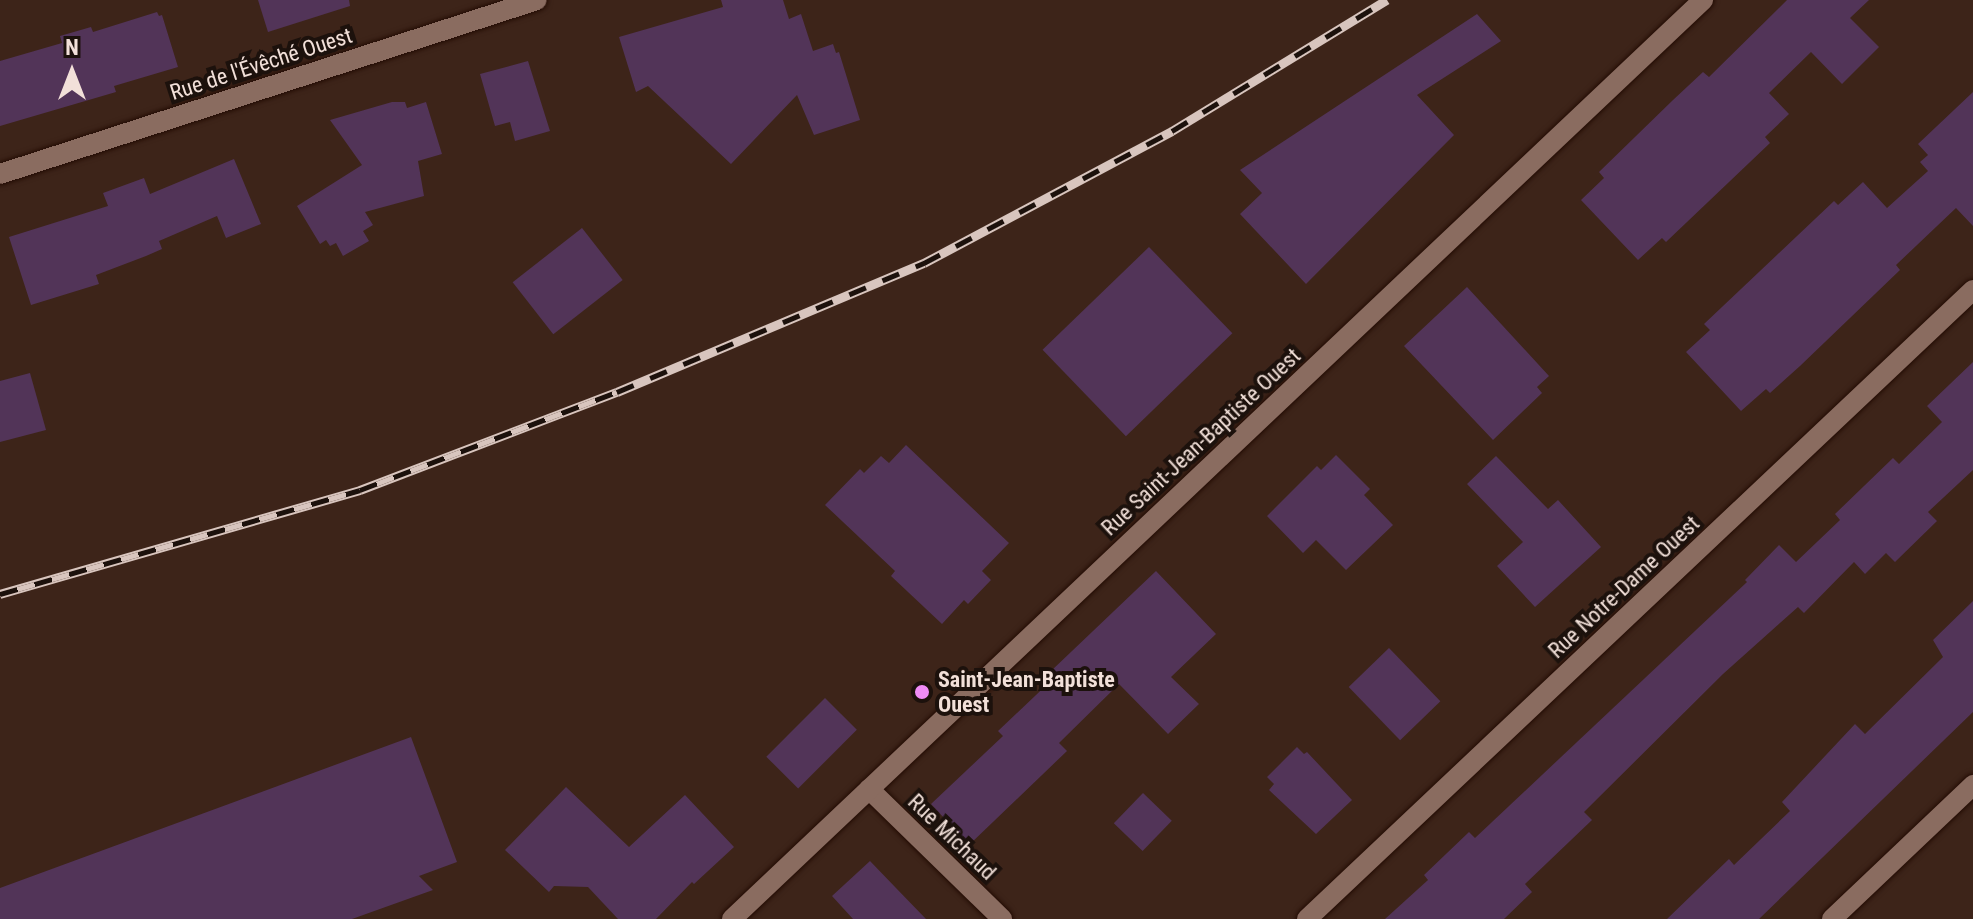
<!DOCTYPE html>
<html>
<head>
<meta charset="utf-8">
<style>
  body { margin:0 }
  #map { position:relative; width:1973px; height:919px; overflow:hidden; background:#3d2419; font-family:"Roboto Condensed",sans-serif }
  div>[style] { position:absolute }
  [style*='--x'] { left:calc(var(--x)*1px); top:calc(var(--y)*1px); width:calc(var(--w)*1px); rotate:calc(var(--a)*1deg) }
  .building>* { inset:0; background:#523458; transform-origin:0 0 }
  .roads { filter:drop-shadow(0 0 2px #230c04) drop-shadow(0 0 2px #230c04) }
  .minor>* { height:20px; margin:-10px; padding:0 10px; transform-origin:10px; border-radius:10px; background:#8a6c60 }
  .rail>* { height:9px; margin-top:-4.5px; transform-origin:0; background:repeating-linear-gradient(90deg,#1c110c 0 18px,#d8c5be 0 36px); box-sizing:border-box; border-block:2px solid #d8c5be }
  .dots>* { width:22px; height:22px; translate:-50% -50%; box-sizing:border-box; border:4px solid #1c110c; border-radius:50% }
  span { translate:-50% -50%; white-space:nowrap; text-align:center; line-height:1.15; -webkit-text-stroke:8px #1c110c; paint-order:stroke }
  .street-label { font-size:22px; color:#f2e0d9 }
  .poi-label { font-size:22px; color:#f2e0d9; font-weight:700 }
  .left { translate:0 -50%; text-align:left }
  .north { position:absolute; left:32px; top:32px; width:80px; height:80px; -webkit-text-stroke:6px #1c110c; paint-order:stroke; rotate:0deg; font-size:22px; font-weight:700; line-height:32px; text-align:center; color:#f2e0d9 }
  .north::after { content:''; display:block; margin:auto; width:28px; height:36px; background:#f2e0d9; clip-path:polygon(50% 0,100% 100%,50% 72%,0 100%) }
</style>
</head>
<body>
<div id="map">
  <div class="building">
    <i style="clip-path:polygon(258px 0,349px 0,350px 6px,268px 32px)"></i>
    <i style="clip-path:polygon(721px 0,783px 0,789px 19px,801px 14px,813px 51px,833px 44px,836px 53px,839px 52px,860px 120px,814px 135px,797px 95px,731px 164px,648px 86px,636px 92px,619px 37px,723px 7px)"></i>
    <i style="clip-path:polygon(1787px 0,1869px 0,1850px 18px,1879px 47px,1842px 84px,1811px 52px,1769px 93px,1789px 114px,1765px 137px,1770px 143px,1666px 242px,1662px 238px,1638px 260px,1581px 200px,1604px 178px,1599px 172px,1673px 100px,1703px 72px,1709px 77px)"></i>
    <i style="clip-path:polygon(157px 12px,159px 16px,162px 15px,178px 67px,114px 86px,116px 92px,0 126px,0 61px,62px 43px,60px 36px,91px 27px,93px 32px)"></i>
    <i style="clip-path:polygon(1477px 14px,1501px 41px,1417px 95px,1454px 135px,1306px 284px,1240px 214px,1262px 193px,1240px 170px)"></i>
    <i style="clip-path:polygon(528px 61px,550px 131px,515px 141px,510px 122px,495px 126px,480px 74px)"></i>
    <i style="clip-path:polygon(1973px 92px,1973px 226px,1956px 208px,1896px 265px,1900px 270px,1800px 366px,1770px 393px,1766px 389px,1741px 411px,1686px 352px,1710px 330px,1704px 324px,1834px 201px,1838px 205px,1863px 182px,1887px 208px,1928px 171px,1920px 162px,1928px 155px,1918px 144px)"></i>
    <i style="clip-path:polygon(392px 102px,405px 102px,407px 108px,426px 102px,442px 154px,418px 161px,424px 196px,365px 212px,373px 225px,363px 231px,369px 241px,343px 256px,336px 243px,330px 246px,326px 240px,320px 244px,297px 206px,362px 165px,330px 120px)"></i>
    <i style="clip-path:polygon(234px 159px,261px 224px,226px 238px,217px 216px,159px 241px,162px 249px,146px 256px,96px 275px,99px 284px,31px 305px,9px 237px,108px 206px,103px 193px,144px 178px,150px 194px)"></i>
    <i style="left:582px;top:228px;width:66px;height:88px;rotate:52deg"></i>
    <i style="left:1149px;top:247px;width:120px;height:148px;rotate:46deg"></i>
    <i style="clip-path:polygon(1467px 287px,1549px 376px,1537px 387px,1542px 393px,1493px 440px,1404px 346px)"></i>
    <i style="clip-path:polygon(1973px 362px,1973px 470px,1928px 512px,1937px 521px,1895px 562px,1886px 553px,1865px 574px,1854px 562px,1804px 613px,1798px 607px,1723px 674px,1584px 812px,1592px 820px,1525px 884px,1532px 892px,1504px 919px,1385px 919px,1428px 880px,1424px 875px,1469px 832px,1475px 838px,1747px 582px,1745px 580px,1779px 545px,1796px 562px,1840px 520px,1835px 514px,1893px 458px,1899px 464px,1942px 422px,1927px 406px)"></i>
    <i style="clip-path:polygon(30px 373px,46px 430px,0 442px,0 381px)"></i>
    <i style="clip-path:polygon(906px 445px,1009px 543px,982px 571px,991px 580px,968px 604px,964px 600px,942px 624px,891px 576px,895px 571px,825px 505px,860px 469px,864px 473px,881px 456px,889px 463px)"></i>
    <i style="clip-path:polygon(1336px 455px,1370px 489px,1364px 495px,1393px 525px,1346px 570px,1316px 540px,1303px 553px,1267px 516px,1317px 466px,1321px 470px)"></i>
    <i style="clip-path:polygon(1496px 456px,1548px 509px,1558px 500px,1601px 547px,1535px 607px,1497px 566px,1523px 542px,1467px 484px)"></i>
    <i style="clip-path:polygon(1156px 571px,1216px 634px,1171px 677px,1199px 704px,1168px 734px,1119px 684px,1059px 743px,1067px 751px,969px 845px,931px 804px,1003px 736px,998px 731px,1056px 676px,1051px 671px)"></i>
    <i style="clip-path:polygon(1973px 601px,1973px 712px,1759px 919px,1667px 919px,1729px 859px,1734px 865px,1790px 811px,1782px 802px,1855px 724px,1865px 734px,1943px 657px,1933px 640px)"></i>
    <i style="left:1389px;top:648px;width:74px;height:56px;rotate:46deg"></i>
    <i style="left:825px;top:698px;width:45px;height:83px;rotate:45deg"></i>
    <i style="clip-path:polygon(411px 737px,457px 862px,419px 876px,433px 890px,352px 919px,0 919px,0 888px)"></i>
    <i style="clip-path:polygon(1297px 747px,1304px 754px,1307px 752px,1352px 800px,1316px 834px,1269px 790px,1274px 784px,1267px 777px)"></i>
    <i style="clip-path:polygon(566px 787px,629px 847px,685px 795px,734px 847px,694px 884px,692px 882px,656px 919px,618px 919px,588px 887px,554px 886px,549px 892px,505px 850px)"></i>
    <i style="left:1143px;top:793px;width:40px;height:42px;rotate:44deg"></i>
    <i style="clip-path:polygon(870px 861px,896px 888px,926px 919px,853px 919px,832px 896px)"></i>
  </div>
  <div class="roads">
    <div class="minor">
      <i style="--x:0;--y:174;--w:564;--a:-17.95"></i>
      <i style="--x:869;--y:789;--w:186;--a:44.3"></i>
      <i style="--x:732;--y:919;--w:1337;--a:-43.42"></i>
      <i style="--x:1307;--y:919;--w:916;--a:-43.36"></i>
      <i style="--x:1832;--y:919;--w:195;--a:-43.5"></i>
    </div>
  </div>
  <div class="rail">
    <i style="--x:0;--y:594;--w:375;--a:-16.1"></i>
    <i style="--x:360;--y:490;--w:275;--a:-20.9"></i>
    <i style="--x:617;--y:392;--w:333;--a:-22.8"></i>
    <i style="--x:924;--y:263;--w:281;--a:-28"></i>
    <i style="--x:1172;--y:131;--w:252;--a:-31.4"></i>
  </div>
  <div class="dots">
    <i style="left:922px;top:692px;background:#ef8bf6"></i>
  </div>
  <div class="street-label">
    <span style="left:261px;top:64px;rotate:-18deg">Rue de l'Évêché Ouest</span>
    <span style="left:1201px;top:442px;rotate:-43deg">Rue Saint-Jean-Baptiste Ouest</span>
    <span style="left:1624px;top:587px;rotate:-43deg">Rue Notre-Dame Ouest</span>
    <span style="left:952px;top:837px;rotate:44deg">Rue Michaud</span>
  </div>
  <div class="poi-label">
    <span class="left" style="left:938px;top:692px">Saint-Jean-Baptiste<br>Ouest</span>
  </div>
  <div class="north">N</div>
</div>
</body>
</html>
